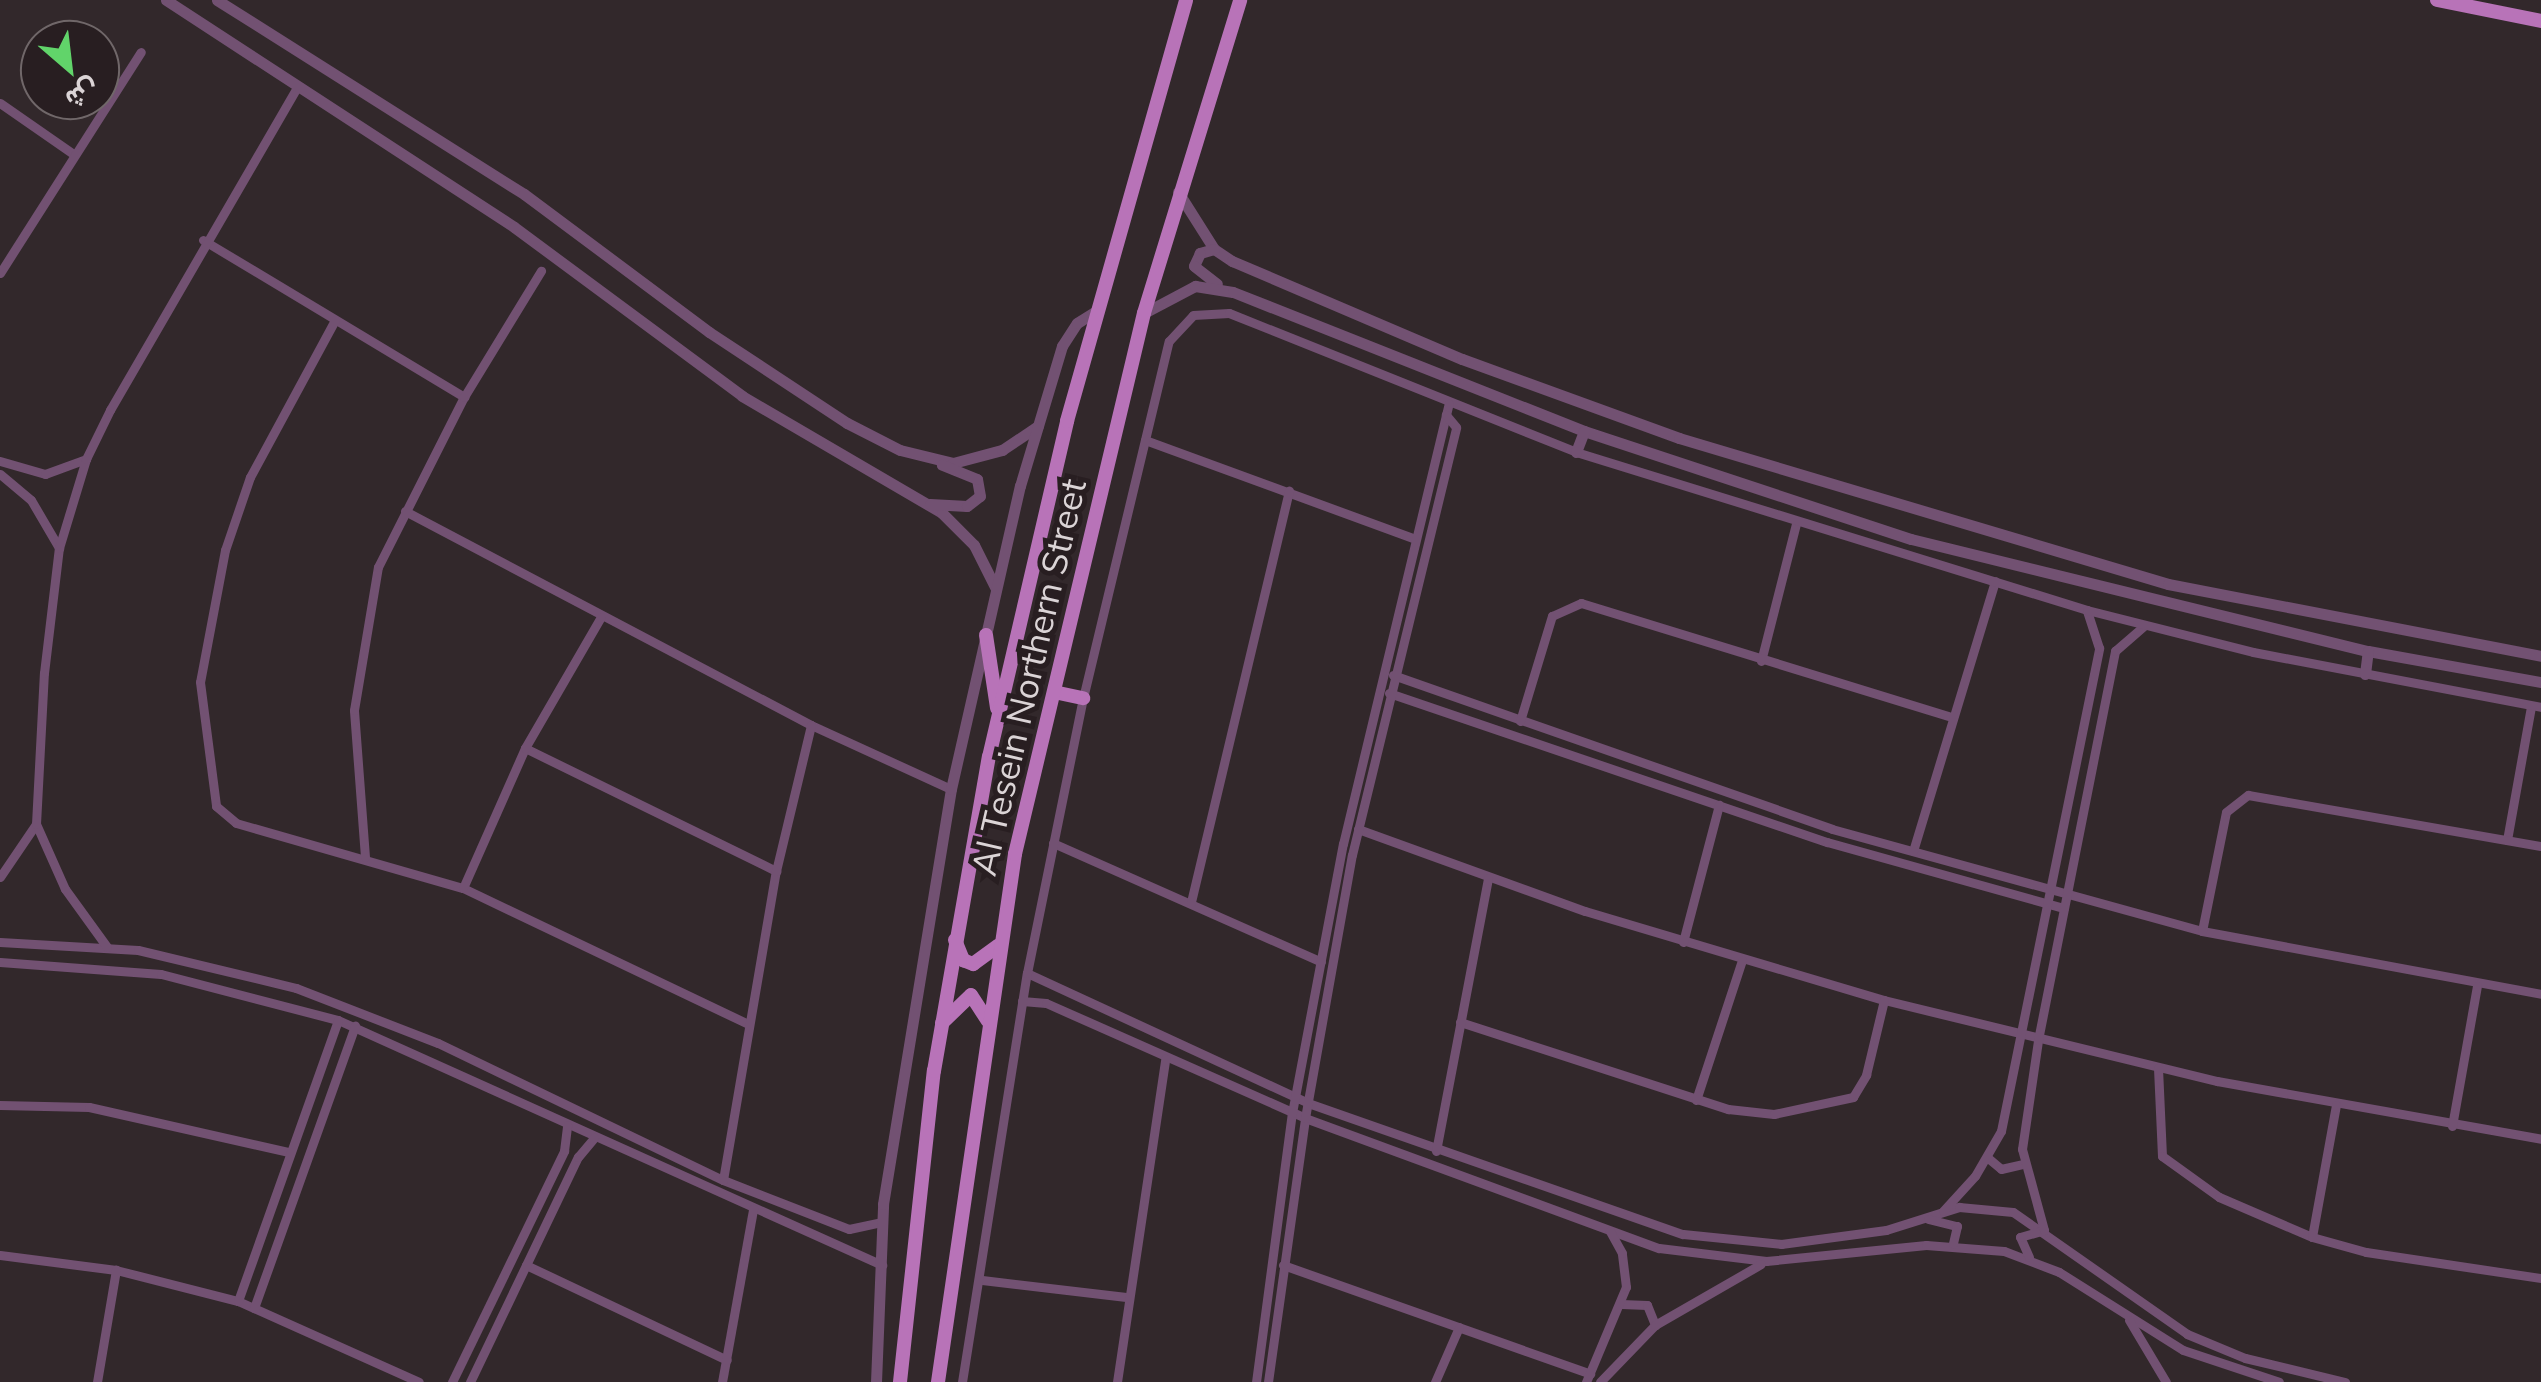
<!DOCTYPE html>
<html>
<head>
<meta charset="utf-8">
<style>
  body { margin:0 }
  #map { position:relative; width:2541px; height:1382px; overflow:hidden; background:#32282b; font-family:Mulish,Vazirmatn,sans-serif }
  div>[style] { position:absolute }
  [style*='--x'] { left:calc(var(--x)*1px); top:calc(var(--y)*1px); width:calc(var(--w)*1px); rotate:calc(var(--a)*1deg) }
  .minor>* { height:9px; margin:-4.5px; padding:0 4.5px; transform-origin:4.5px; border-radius:4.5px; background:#725172 }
  .tertiary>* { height:11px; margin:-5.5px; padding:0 5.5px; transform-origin:5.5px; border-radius:5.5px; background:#725172 }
  .primary>* { height:14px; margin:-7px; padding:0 7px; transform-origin:7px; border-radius:7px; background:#b873b8 }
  span { translate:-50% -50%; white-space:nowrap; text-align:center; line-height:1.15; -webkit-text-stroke:10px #281e21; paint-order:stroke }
  .street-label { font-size:35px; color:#dbd4d6 }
  .north { position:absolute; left:20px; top:20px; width:100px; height:100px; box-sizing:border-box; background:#281e21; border:2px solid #706769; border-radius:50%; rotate:152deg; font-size:28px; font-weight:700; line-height:40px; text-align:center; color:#dbd4d6 }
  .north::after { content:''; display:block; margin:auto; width:35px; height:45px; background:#61d46a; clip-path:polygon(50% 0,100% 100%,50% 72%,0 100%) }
</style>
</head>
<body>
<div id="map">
  <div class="minor">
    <i style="--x:0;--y:103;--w:88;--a:34.8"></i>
    <i style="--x:203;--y:240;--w:305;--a:31"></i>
    <i style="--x:0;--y:273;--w:262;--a:-57.5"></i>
    <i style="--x:335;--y:320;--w:179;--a:118.4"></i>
    <i style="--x:250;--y:477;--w:77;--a:108.9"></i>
    <i style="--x:225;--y:550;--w:134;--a:100.7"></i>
    <i style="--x:200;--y:682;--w:125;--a:82.6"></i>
    <i style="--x:216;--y:806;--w:26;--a:40"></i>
    <i style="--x:236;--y:823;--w:236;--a:16"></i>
    <i style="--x:463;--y:888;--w:316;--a:25.5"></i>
    <i style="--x:1145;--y:440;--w:288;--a:20.1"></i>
    <i style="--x:0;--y:461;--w:47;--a:16.1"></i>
    <i style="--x:45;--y:474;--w:44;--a:-20.1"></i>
    <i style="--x:0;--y:474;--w:40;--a:40"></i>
    <i style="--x:31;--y:500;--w:56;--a:59.7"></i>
    <i style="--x:405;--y:511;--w:459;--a:27.8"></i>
    <i style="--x:811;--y:725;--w:154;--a:24.6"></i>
    <i style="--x:1761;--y:661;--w:141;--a:-75.7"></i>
    <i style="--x:1393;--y:675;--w:465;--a:19.3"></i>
    <i style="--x:1832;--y:829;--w:384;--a:15.4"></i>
    <i style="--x:2202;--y:931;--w:345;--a:10.5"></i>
    <i style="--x:1389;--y:693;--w:463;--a:18.8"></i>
    <i style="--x:1827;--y:842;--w:246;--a:15.6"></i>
    <i style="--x:1520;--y:721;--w:110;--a:-73.1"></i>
    <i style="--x:1552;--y:616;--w:32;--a:-24"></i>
    <i style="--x:1581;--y:603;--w:385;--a:17.1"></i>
    <i style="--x:525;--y:748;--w:280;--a:26.1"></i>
    <i style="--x:1358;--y:829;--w:241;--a:19.9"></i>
    <i style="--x:1585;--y:911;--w:312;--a:16.6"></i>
    <i style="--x:1884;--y:1000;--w:343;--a:13.7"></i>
    <i style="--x:2217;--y:1081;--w:329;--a:10.1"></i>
    <i style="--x:2507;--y:840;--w:136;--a:-79.8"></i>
    <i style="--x:1053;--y:843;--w:293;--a:23.9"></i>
    <i style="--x:1913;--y:851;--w:282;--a:-73.1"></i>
    <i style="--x:365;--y:857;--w:147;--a:-94.3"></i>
    <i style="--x:354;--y:710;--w:145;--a:-80.5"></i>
    <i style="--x:378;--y:567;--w:191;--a:-63.2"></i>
    <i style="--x:464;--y:397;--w:148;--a:-58.6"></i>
    <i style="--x:0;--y:877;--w:64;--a:-55.8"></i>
    <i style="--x:463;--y:888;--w:153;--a:-66.1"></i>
    <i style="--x:525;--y:748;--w:151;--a:-59.9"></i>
    <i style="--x:1191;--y:902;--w:423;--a:-76.6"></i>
    <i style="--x:2202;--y:931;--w:121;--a:-78.6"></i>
    <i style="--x:2226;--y:812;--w:28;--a:-38"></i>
    <i style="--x:2248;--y:795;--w:297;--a:9.9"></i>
    <i style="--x:0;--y:942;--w:138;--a:3.3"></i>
    <i style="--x:138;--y:950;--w:163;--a:13.5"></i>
    <i style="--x:296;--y:988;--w:152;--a:21.2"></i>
    <i style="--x:438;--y:1043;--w:316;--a:25.7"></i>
    <i style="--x:723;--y:1180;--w:135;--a:21.3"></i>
    <i style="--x:849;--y:1229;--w:34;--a:-12"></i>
    <i style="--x:1683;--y:942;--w:142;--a:-75.3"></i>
    <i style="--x:107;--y:947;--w:72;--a:-125.9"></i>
    <i style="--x:65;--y:889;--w:71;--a:-114"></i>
    <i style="--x:36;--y:824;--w:151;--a:-87"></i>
    <i style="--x:44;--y:673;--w:126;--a:-83.2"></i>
    <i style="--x:59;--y:548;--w:93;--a:-73.1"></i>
    <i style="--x:86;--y:459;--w:55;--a:-63.9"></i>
    <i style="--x:110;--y:410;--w:373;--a:-59.9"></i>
    <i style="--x:0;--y:962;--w:161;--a:4.3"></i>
    <i style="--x:161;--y:974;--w:183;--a:14.6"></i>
    <i style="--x:338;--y:1020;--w:597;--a:24.25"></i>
    <i style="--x:1027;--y:973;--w:310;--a:24.8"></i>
    <i style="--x:1308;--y:1103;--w:397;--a:19.3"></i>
    <i style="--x:1683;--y:1234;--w:99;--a:5.8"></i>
    <i style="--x:1781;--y:1244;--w:106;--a:-7.6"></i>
    <i style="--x:1886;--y:1230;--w:77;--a:-17.5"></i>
    <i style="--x:1959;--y:1207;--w:54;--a:5.3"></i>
    <i style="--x:2013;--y:1212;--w:213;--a:35"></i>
    <i style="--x:2187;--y:1334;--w:63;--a:22.5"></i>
    <i style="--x:2245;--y:1358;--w:103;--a:13.5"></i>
    <i style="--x:1022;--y:1001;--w:24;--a:5"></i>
    <i style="--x:1046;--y:1003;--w:283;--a:23.9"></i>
    <i style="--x:1305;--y:1118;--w:377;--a:20.2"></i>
    <i style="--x:1659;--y:1248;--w:108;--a:6.9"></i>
    <i style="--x:1766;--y:1261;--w:161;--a:-5.7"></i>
    <i style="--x:1926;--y:1245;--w:78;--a:4.4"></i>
    <i style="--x:2004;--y:1251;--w:59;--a:20.9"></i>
    <i style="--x:2059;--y:1272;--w:146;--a:32.2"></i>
    <i style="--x:2183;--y:1350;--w:101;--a:18.4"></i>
    <i style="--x:1460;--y:1022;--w:282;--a:18"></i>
    <i style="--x:1728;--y:1109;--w:46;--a:6.2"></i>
    <i style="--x:1774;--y:1114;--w:81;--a:-12.1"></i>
    <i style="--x:1853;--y:1097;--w:26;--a:-59"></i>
    <i style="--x:1866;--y:1075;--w:77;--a:-76.5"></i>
    <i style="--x:2158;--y:1068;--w:88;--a:87.4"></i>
    <i style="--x:2162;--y:1156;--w:70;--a:35.7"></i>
    <i style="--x:2219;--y:1197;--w:101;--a:23.3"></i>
    <i style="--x:2312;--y:1237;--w:56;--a:15.5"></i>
    <i style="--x:2366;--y:1252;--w:177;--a:8.5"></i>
    <i style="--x:1696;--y:1100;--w:147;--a:-71.8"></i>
    <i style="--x:0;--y:1105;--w:89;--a:1.3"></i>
    <i style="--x:89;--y:1107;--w:205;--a:12.7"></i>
    <i style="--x:2452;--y:1126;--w:142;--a:-79.9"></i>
    <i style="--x:1436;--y:1151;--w:278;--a:-79.2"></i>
    <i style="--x:1988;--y:1158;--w:17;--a:40"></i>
    <i style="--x:2001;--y:1169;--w:23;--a:-13"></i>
    <i style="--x:723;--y:1180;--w:314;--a:-80.3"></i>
    <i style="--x:776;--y:871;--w:150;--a:-76.5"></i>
    <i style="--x:1943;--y:1211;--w:47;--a:-47.6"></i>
    <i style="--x:1975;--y:1176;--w:52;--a:-60"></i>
    <i style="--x:2001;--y:1131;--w:493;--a:-78.5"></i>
    <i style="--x:2099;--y:648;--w:40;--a:-108"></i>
    <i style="--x:1928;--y:1219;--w:30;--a:14"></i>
    <i style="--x:1957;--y:1226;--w:18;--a:103"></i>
    <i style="--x:2312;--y:1237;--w:134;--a:-79.7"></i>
    <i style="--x:0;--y:1255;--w:117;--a:7.4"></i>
    <i style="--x:116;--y:1270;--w:126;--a:14.3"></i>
    <i style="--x:238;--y:1301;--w:198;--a:24.1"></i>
    <i style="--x:2029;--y:1257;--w:22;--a:-114"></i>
    <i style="--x:2020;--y:1237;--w:25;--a:-16"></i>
    <i style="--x:2044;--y:1230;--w:84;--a:-105.2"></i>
    <i style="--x:2022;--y:1149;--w:110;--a:-81.6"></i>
    <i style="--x:2038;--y:1040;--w:397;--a:-78.8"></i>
    <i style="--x:2115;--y:651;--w:38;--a:-41"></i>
    <i style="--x:526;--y:1265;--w:222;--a:25.3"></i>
    <i style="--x:1283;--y:1265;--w:326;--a:19.5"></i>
    <i style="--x:982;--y:1280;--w:145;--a:6.7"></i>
    <i style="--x:238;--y:1301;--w:298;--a:-70.4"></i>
    <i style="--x:1621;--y:1304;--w:26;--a:2"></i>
    <i style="--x:1647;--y:1305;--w:22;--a:68"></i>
    <i style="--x:254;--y:1308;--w:300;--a:-70.3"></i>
    <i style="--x:2129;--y:1320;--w:72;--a:59.2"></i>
    <i style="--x:97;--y:1382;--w:114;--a:-80.4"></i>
    <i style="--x:452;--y:1382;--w:257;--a:-64.1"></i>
    <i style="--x:564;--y:1151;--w:26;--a:-83"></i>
    <i style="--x:470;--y:1382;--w:250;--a:-64.4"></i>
    <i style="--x:578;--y:1157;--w:25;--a:-50"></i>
    <i style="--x:722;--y:1382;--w:176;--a:-79.8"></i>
    <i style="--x:962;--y:1382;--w:414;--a:-81"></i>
    <i style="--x:1027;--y:973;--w:281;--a:-78.5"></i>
    <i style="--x:1083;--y:698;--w:367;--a:-76.5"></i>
    <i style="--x:1169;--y:341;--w:35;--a:-47"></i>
    <i style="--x:1193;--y:315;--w:36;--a:-3"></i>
    <i style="--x:1229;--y:313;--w:374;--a:21.8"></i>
    <i style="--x:1576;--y:452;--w:535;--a:17.18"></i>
    <i style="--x:2087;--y:610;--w:171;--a:14.2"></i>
    <i style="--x:2253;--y:652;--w:293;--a:10.8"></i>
    <i style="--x:1117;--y:1382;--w:327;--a:-81.5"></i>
    <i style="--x:1256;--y:1382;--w:271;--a:-82.4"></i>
    <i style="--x:1292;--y:1113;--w:274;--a:-79.3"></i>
    <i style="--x:1343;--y:844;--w:453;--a:-76.5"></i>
    <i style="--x:1268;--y:1382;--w:267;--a:-82"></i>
    <i style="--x:1305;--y:1118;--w:267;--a:-79.9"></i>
    <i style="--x:1352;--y:855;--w:440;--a:-76.3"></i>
    <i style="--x:1456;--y:427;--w:16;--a:-130"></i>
    <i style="--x:1435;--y:1382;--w:60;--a:-66.4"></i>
    <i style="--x:1586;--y:1382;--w:103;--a:-67.2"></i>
    <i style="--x:1626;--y:1287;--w:34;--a:-97"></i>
    <i style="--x:1622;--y:1253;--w:25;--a:-119"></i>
    <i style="--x:1600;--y:1382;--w:79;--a:-46"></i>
    <i style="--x:1655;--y:1325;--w:122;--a:-29.9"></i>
  </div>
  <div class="tertiary">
    <i style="--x:166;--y:0;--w:415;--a:33.1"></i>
    <i style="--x:514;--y:227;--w:284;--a:36.5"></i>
    <i style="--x:742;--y:396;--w:232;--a:30.3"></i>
    <i style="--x:942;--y:513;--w:45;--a:45"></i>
    <i style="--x:974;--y:545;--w:49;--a:63.4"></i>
    <i style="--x:217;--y:0;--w:363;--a:32.3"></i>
    <i style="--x:524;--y:194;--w:231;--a:36.7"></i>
    <i style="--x:709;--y:332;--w:165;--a:33.4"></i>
    <i style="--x:847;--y:423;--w:59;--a:27"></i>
    <i style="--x:900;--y:450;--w:55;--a:13.8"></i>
    <i style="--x:953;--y:463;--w:51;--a:-14.9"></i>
    <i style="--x:1002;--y:450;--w:43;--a:-33.7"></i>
    <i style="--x:1178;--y:192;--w:67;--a:57.7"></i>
    <i style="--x:1214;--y:249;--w:22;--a:34"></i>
    <i style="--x:1232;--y:261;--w:250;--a:23.1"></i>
    <i style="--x:1462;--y:359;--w:231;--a:20"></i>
    <i style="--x:1679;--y:438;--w:510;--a:16.62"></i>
    <i style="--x:2168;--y:584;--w:380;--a:10.9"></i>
    <i style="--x:1214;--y:249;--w:15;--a:164"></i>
    <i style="--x:1200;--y:253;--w:14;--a:115"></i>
    <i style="--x:1194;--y:266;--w:29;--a:38"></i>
    <i style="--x:1144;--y:313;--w:58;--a:-27.9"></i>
    <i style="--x:1195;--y:286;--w:38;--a:9"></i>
    <i style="--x:1233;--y:292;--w:378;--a:21.6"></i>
    <i style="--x:1584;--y:431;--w:344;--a:18.3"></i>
    <i style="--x:1911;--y:539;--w:471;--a:13.8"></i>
    <i style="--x:2368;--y:651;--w:176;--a:10.2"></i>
    <i style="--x:1576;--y:452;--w:22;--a:-69"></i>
    <i style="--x:930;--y:504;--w:37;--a:3"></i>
    <i style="--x:967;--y:506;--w:16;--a:-38"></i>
    <i style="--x:980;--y:496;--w:17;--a:-100"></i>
    <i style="--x:977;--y:479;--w:38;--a:-158"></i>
    <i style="--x:2365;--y:674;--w:23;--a:-83"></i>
    <i style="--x:876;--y:1382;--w:178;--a:-87.7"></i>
    <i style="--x:883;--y:1204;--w:421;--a:-80.7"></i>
    <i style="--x:951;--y:789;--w:311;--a:-77.2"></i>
    <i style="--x:1020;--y:486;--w:146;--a:-73.3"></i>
    <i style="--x:1062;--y:346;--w:27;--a:-57"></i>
    <i style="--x:1077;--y:323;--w:26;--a:-32"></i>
  </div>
  <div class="primary">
    <i style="--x:2437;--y:0;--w:106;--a:11.4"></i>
    <i style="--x:986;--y:635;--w:74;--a:81.4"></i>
    <i style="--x:1054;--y:692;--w:30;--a:12"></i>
    <i style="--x:955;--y:940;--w:22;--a:68"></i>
    <i style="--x:963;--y:960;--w:11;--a:22"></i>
    <i style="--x:973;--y:964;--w:31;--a:-36"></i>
    <i style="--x:942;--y:1023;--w:40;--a:-44"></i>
    <i style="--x:971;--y:995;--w:31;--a:57"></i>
    <i style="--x:900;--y:1382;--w:313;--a:-83.8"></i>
    <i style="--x:934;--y:1071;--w:319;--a:-80.1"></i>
    <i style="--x:989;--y:757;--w:345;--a:-76.9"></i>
    <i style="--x:1067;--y:421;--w:437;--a:-74.2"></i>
    <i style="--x:938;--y:1382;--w:534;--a:-81.7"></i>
    <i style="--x:1015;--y:854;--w:556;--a:-76.59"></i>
    <i style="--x:1144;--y:313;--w:327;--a:-72.9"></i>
  </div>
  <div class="street-label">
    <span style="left:1028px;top:677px;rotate:-77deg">Al Tesein Northern Street</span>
  </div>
  <div class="north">ش</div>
</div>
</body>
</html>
